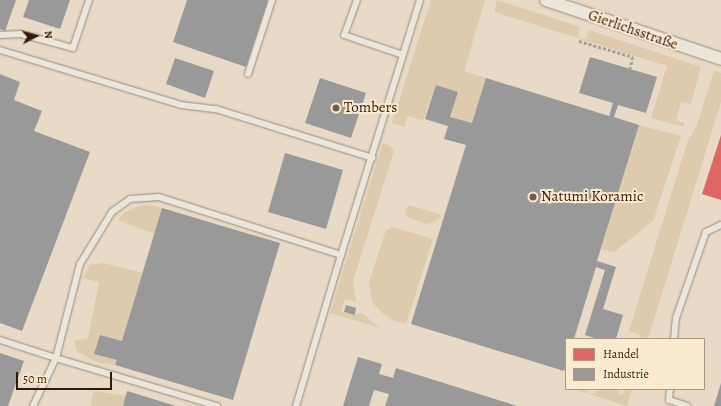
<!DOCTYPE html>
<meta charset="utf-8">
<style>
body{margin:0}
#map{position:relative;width:721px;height:406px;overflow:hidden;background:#e8dac6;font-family:Alegreya,serif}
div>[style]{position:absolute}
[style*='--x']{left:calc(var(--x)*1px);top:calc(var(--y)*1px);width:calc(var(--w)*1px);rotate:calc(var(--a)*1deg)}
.green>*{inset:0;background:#decaad}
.shops>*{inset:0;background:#e06666}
.industry>*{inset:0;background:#999}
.path>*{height:2.5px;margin-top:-1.25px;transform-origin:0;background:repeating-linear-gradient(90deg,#a9a096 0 3px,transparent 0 5px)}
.roads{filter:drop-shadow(0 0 1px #988c7e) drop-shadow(0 0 1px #988c7e)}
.service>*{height:6px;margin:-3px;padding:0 3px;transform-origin:3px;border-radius:3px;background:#ebe5da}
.minor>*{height:12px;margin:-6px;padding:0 6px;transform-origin:6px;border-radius:6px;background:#ebe5da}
.dots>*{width:11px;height:11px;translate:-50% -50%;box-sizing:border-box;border:2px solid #faead0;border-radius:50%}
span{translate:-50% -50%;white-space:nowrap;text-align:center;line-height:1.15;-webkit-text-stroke:4px #faead0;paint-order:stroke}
.street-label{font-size:15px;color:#361a08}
.poi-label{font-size:15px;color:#361a08}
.left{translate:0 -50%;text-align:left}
.legend{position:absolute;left:565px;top:338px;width:140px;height:52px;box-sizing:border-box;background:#faead0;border:1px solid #ac9780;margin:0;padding:5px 7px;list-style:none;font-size:12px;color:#361a08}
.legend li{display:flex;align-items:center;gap:8px;height:20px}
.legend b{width:20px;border:1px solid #ac9780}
.north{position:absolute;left:16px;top:16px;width:40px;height:40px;-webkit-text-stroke:3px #faead0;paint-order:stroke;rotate:84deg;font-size:11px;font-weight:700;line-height:16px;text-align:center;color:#361a08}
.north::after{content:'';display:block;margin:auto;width:14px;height:18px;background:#361a08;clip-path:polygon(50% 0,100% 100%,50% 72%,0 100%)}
.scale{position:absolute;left:16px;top:372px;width:96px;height:18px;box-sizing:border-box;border:2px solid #361a08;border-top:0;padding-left:5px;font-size:12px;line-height:14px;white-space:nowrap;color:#361a08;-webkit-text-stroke:3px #faead0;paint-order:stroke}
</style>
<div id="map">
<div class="green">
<i style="clip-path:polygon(431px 0,485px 0,464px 71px,486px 78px,472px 123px,450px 117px,458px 92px,436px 85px,423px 120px,407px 116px,404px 127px,392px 123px)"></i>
<i style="clip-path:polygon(497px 0,580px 27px,577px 36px,580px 38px,586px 39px,589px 30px,701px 67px,691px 104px,681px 102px,676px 121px,684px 123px,684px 127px,651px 118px,667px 66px,494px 12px)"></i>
<i style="clip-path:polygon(714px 71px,721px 73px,721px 102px,648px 339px,640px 339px,641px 335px,629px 331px,687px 143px,697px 125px)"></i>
<i style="clip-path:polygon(639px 125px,681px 136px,653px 221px,614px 252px,601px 249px)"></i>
<i style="clip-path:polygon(383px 142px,390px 146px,394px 151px,353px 281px,356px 302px,345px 299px,341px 312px,355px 315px,362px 313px,380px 328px,330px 313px)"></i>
<i style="clip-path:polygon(150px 205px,162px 208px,154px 234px,118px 220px,124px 213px,139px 206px)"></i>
<i style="clip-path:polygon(408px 205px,440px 214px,441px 217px,434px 222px,426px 224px,407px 217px,405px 213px)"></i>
<i style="clip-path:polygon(393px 227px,433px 239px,406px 324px,395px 321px,382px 313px,372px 302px,369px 282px,386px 230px)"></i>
<i style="clip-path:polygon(103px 263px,143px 273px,122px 341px,100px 335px,94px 354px,117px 360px,115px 365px,96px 362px,77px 351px,74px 341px,88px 338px,99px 282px,83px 278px,90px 265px)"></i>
<i style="clip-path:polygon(574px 389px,586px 389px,588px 393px,593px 394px,602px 389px,621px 389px,619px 390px,618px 393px,623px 395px,625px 389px,632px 389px,627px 406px)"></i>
<i style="clip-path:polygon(96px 391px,126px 396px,123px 406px,91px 406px,93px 393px)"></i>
</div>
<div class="shops">
<i style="clip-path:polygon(721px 135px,721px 200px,702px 194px)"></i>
</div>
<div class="industry">
<i style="clip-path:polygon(0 0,16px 0,5px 31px,0 29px)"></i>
<i style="clip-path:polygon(29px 0,70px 0,60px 29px,23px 17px)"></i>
<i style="clip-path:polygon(187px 0,268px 0,246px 67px,173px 42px)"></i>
<i style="clip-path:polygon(590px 57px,657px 77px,646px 113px,618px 105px,614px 117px,639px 125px,597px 261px,616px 267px,603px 309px,623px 315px,616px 339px,598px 339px,585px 335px,605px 270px,596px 267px,574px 339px,566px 339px,566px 365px,564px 371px,411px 324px,466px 145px,444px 139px,448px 126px,425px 119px,436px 85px,458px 92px,450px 117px,472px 123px,486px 78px,609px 116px,613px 103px,579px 93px)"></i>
<i style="clip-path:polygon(175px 58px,214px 71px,205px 98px,166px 84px)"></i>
<i style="clip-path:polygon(0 74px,20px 82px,14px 100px,42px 111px,34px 131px,90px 152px,22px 331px,0 323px)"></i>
<i style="clip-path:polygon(320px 78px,366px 93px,351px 138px,305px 123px)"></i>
<i style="clip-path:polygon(285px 153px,343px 170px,326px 229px,268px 212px)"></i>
<i style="clip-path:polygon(162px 208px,280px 243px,233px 400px,115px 365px,117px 360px,94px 354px,100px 335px,122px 341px)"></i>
<i style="clip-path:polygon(346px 305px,356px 308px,355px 315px,344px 312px)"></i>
<i style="clip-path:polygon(0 353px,24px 361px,8px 406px,0 406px)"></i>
<i style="clip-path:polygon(358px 357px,382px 364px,379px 374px,393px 378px,396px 368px,517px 406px,385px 406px,389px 394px,374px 390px,369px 406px,343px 406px)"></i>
<i style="clip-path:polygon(721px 383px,721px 406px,714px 406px)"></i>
<i style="clip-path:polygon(127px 391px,176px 406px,123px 406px)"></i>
</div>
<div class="path">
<i style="--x:579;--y:41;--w:56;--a:16.5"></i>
<i style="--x:633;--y:57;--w:12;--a:104"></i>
</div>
<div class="roads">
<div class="service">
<i style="--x:357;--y:0;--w:37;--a:110"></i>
<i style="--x:344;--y:35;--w:62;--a:18.7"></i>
<i style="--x:0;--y:35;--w:21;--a:-3"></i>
<i style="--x:21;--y:34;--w:54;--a:15.1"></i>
<i style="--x:73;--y:48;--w:51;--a:-71.6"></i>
<i style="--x:0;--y:50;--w:189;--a:16.9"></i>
<i style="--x:181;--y:105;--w:35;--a:7"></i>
<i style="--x:216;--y:109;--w:164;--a:17.4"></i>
<i style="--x:248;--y:74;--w:78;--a:-72"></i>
<i style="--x:674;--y:339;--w:21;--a:-85"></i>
<i style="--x:676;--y:318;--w:91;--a:-70.8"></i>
<i style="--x:706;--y:232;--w:17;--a:-25"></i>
<i style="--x:0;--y:340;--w:59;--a:17.8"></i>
<i style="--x:56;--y:358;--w:53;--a:115.6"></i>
<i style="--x:670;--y:389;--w:11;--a:95"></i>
<i style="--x:669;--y:400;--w:19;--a:18"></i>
<i style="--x:217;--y:406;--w:168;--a:-163.4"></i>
<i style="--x:56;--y:358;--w:97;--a:-75.7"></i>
<i style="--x:80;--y:264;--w:61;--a:-58.4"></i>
<i style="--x:112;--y:212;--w:22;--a:-36"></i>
<i style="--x:130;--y:199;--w:29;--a:-4"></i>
<i style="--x:159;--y:197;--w:191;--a:17.7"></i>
<i style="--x:296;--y:406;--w:158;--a:-73.4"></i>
<i style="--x:341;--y:255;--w:267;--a:-72.8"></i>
</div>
<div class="minor">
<i style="--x:546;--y:0;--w:185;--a:18.6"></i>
</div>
</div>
<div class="dots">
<i style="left:336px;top:108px;background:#745d4a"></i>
<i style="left:533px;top:197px;background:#745d4a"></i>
</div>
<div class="street-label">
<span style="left:633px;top:30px;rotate:19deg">Gierlichsstraße</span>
</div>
<div class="poi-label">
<span class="left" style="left:344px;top:108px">Tombers</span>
<span class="left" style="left:541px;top:197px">Natumi Koramic</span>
</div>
<ul class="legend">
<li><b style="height:11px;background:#e06666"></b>Handel</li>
<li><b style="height:11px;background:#999"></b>Industrie</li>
</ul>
<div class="north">N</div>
<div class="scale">50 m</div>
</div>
